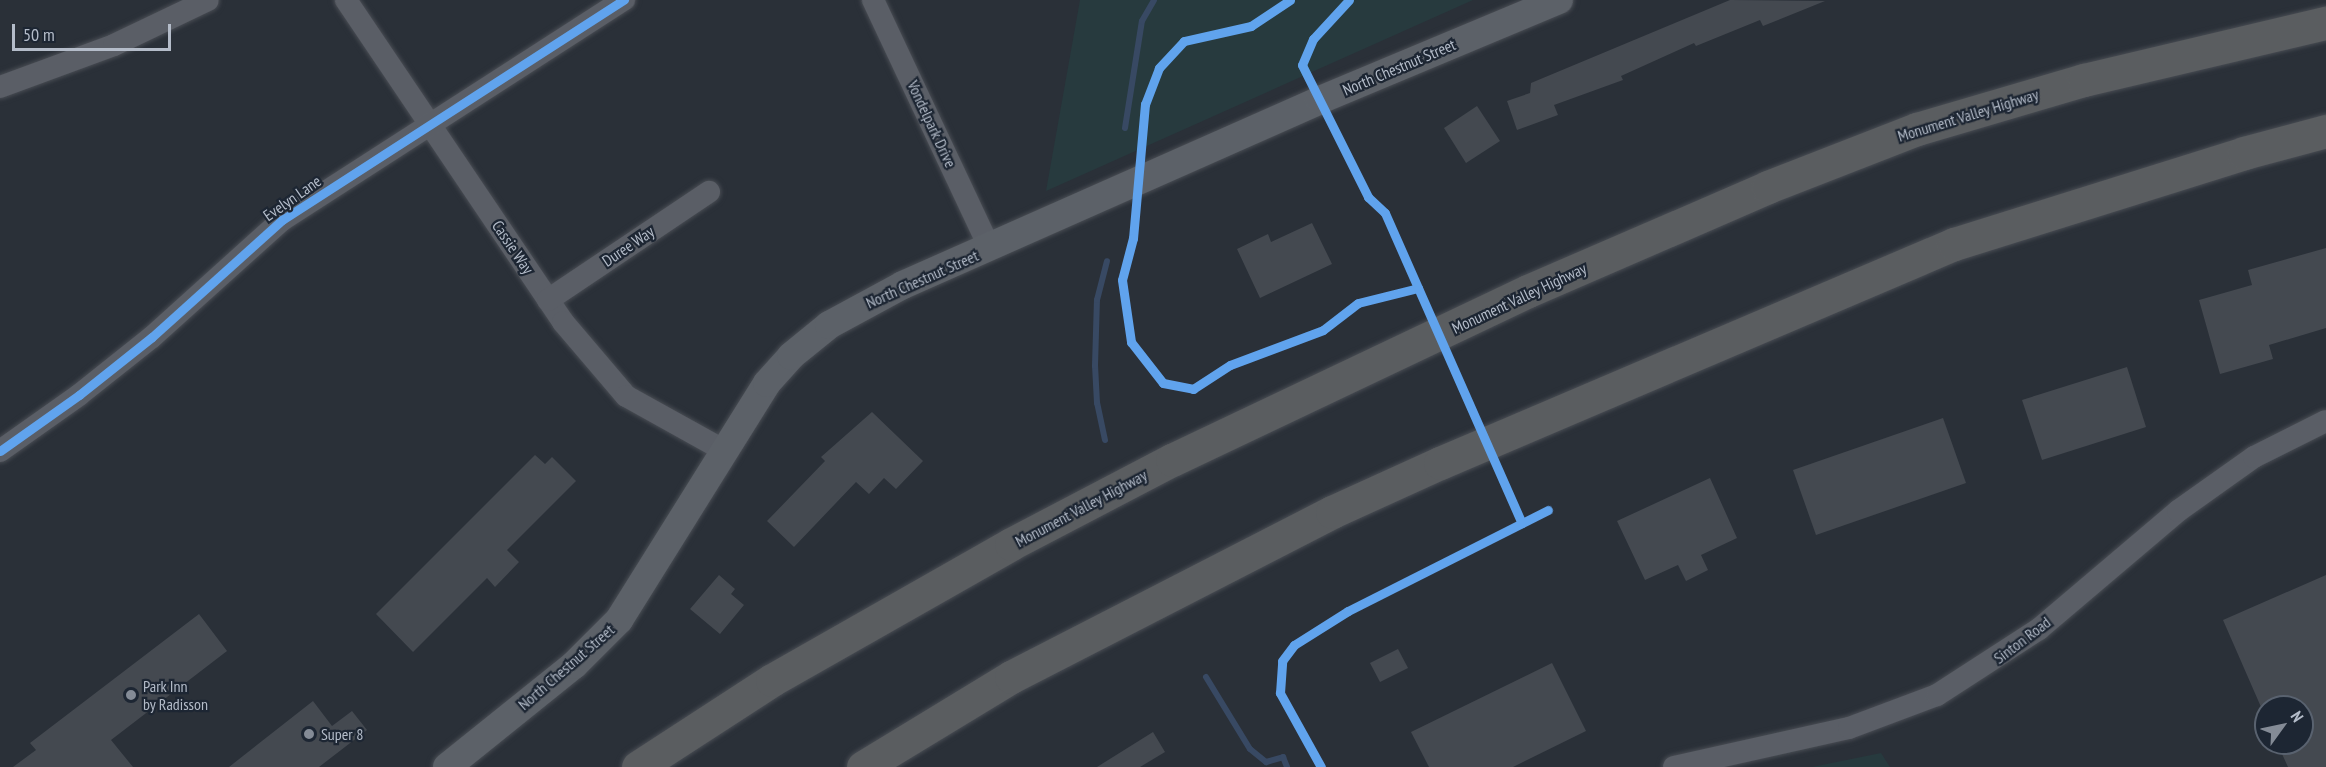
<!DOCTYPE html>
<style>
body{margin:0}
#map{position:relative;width:2326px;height:767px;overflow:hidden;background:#2a3038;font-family:"PT Sans Narrow",sans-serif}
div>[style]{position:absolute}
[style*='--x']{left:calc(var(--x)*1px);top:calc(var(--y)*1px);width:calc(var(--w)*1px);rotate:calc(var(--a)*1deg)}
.green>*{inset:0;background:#273a3e}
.stream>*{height:6px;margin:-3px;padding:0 3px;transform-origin:3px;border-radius:3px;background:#384963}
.building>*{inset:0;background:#444950}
.roads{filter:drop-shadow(0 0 2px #484c53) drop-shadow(0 0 2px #484c53)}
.minor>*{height:22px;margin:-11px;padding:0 11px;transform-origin:11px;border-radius:11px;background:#5a5e66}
.major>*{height:28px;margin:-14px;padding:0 14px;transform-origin:14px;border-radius:14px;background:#5c6168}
.highway>*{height:33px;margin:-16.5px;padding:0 16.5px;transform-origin:16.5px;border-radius:16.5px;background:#5a5d60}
.cycleway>*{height:9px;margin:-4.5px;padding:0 4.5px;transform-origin:4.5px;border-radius:4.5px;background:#60a3ed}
.dots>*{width:16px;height:16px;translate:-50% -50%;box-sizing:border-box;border:3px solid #1d2633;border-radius:50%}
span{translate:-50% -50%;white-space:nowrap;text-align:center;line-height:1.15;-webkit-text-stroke:4.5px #1d2633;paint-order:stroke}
.street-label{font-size:16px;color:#b4bcc9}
.poi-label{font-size:16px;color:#b4bcc9}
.left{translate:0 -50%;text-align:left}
.north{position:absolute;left:2254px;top:695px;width:60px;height:60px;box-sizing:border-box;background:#1d2633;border:2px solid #59626f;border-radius:50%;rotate:57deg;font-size:16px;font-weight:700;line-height:24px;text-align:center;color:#b4bcc9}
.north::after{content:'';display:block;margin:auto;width:21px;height:27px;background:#848b96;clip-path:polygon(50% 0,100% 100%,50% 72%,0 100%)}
.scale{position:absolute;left:12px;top:24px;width:159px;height:27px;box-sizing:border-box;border:3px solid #b4bcc9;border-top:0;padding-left:8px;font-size:18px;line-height:21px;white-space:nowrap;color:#b4bcc9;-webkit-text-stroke:4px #1d2633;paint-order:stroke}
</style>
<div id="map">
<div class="green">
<i style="clip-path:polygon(1080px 0,1473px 0,1046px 191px)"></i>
<i style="clip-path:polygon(1881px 753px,1890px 767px,1812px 767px)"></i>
</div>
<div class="stream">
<i style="--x:1125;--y:128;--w:108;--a:-81"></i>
<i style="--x:1142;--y:21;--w:24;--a:-60"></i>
<i style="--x:1105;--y:440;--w:38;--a:-102"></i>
<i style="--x:1097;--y:403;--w:37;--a:-93"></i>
<i style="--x:1095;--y:366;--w:66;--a:-88.3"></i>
<i style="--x:1097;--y:300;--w:40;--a:-75.6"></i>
<i style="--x:1206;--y:677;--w:84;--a:58.6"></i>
<i style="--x:1250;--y:749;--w:21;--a:39"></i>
<i style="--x:1266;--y:762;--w:18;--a:-16"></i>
<i style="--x:1283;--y:757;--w:11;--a:68"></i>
</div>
<div class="building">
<i style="clip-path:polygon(1730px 0,1825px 1px,1763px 26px,1760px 20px,1696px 46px,1694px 43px,1621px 76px,1623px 80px,1554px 105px,1558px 115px,1517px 130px,1507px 101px,1530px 93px,1531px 83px)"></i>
<i style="clip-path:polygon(1477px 106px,1500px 141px,1466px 163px,1444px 128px)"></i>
<i style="clip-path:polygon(1312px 223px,1332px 264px,1260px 298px,1237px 249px,1268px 234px,1271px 242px)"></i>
<i style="clip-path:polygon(2326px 248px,2326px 328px,2269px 345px,2273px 359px,2220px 374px,2199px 300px,2252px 285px,2248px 270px)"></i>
<i style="clip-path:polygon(2127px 367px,2146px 427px,2042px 460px,2022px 400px)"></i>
<i style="clip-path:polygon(872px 412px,923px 461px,896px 489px,884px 478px,869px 494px,856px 482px,794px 547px,767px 521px,825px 461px,821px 457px)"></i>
<i style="clip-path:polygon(1943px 418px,1966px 483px,1816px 535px,1793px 470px)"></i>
<i style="clip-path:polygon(535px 455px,545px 464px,552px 457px,576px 481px,507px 550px,519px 562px,495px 587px,487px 578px,413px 652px,376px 614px)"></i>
<i style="clip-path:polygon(1710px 478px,1737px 538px,1701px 555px,1708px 570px,1686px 581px,1678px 565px,1645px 580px,1617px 521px)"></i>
<i style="clip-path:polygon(719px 575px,735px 589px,731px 594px,744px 605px,720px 634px,690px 609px)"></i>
<i style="clip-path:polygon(2326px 575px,2326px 767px,2288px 767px,2277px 743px,2302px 743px,2302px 707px,2261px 707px,2223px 620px)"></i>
<i style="clip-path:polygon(199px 614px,227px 651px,111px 740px,133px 767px,13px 767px,36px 750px,30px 743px)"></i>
<i style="clip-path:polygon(1398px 649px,1408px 668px,1380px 682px,1370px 663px)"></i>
<i style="clip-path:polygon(1552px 663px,1586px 731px,1513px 767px,1429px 767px,1411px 732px)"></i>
<i style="clip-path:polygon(313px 701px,332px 726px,352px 711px,367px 730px,319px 767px,229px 767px)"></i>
<i style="clip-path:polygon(1153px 732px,1165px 752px,1140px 767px,1097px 767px)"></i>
</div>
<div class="roads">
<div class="minor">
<i style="--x:346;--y:0;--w:388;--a:56"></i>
<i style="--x:563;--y:322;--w:97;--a:49.6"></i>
<i style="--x:626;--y:396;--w:111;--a:29.1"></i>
<i style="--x:873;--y:0;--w:275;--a:64.8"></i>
<i style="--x:0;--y:87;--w:121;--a:-20.2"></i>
<i style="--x:114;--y:45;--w:104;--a:-25.6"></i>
<i style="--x:548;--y:300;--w:194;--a:-33.9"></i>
<i style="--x:0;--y:451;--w:97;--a:-35.3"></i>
<i style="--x:79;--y:395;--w:93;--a:-38.5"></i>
<i style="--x:152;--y:337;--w:175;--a:-42"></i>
<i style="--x:282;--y:220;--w:407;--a:-32.8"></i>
<i style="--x:1674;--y:767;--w:179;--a:-12.6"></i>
<i style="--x:1849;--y:728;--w:94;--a:-20.6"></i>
<i style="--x:1937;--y:695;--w:121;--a:-32.9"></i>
<i style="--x:2039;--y:629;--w:182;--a:-40.3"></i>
<i style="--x:2178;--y:511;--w:93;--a:-35.4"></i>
<i style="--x:2254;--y:457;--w:80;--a:-26.6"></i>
</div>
<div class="major">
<i style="--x:447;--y:767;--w:163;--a:-38.8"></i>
<i style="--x:574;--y:665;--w:64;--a:-45"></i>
<i style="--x:619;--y:620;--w:279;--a:-58"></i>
<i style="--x:767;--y:383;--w:36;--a:-48"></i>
<i style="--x:791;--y:356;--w:49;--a:-39.2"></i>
<i style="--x:829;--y:325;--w:84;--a:-28.4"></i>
<i style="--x:903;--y:285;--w:456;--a:-23.9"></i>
<i style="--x:1320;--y:100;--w:259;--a:-22.7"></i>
</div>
<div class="highway">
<i style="--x:638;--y:767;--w:160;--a:-33"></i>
<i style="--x:772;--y:680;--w:275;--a:-29.6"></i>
<i style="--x:1011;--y:544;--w:182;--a:-27.6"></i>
<i style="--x:1172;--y:460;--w:394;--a:-25.4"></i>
<i style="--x:1528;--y:291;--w:262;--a:-23.4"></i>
<i style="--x:1768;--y:187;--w:160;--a:-21.3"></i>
<i style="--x:1917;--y:129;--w:174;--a:-16.4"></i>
<i style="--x:2084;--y:80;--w:249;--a:-13.3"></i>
<i style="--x:863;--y:767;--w:173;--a:-31.3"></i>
<i style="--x:1011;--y:677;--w:361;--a:-27.2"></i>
<i style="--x:1332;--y:512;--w:119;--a:-24.4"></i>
<i style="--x:1440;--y:463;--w:559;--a:-23.08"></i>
<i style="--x:1954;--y:244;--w:304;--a:-17.4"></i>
<i style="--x:2244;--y:153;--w:85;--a:-15"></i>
</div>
</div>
<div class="cycleway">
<i style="--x:1290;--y:0;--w:47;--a:146.3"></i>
<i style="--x:1251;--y:26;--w:69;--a:167.4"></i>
<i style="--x:1184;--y:41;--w:37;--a:133"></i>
<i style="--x:1159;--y:68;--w:39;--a:111"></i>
<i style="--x:1145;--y:104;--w:135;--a:95.1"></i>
<i style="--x:1133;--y:238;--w:43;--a:104.7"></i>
<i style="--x:1122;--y:280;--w:63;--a:81.7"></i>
<i style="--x:1131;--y:342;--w:52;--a:52"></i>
<i style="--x:1163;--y:383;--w:31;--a:11"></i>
<i style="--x:1193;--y:389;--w:44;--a:-33"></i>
<i style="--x:1230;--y:365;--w:99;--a:-20.6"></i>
<i style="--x:1323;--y:330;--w:44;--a:-37.6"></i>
<i style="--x:1358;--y:303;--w:62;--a:-14"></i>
<i style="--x:1349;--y:0;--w:53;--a:132.7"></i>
<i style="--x:1313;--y:39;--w:28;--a:113"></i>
<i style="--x:1302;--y:65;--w:148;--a:63.4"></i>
<i style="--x:1368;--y:197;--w:23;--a:43"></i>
<i style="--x:1385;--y:213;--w:339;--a:66.2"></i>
<i style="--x:0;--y:451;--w:97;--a:-35.3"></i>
<i style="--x:79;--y:395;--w:93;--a:-38.5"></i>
<i style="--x:152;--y:337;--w:175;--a:-42"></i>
<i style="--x:282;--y:220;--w:407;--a:-32.8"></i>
<i style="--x:1321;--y:767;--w:85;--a:-119"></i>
<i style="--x:1280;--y:693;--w:32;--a:-86"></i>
<i style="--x:1282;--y:661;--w:20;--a:-53"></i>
<i style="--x:1294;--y:645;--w:64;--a:-32.2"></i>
<i style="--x:1348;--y:611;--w:224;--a:-26.8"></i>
</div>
<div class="dots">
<i style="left:131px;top:695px;background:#848b96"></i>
<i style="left:309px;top:734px;background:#848b96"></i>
</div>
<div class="street-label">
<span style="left:1399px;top:67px;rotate:-23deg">North Chestnut Street</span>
<span style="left:1968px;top:115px;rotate:-17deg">Monument Valley Highway</span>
<span style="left:932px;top:124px;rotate:65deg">Vondelpark Drive</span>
<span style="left:292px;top:198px;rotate:-35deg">Evelyn Lane</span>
<span style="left:628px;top:246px;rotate:-34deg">Duree Way</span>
<span style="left:513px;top:247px;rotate:56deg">Cassie Way</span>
<span style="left:922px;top:279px;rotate:-24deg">North Chestnut Street</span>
<span style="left:1519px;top:298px;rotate:-25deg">Monument Valley Highway</span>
<span style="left:1081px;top:508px;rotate:-28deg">Monument Valley Highway</span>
<span style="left:2022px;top:640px;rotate:-37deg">Sinton Road</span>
<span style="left:566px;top:667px;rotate:-41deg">North Chestnut Street</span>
</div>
<div class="poi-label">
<span class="left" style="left:143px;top:695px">Park Inn<br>by Radisson</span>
<span class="left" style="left:321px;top:734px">Super 8</span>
</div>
<div class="north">N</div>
<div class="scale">50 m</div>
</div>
